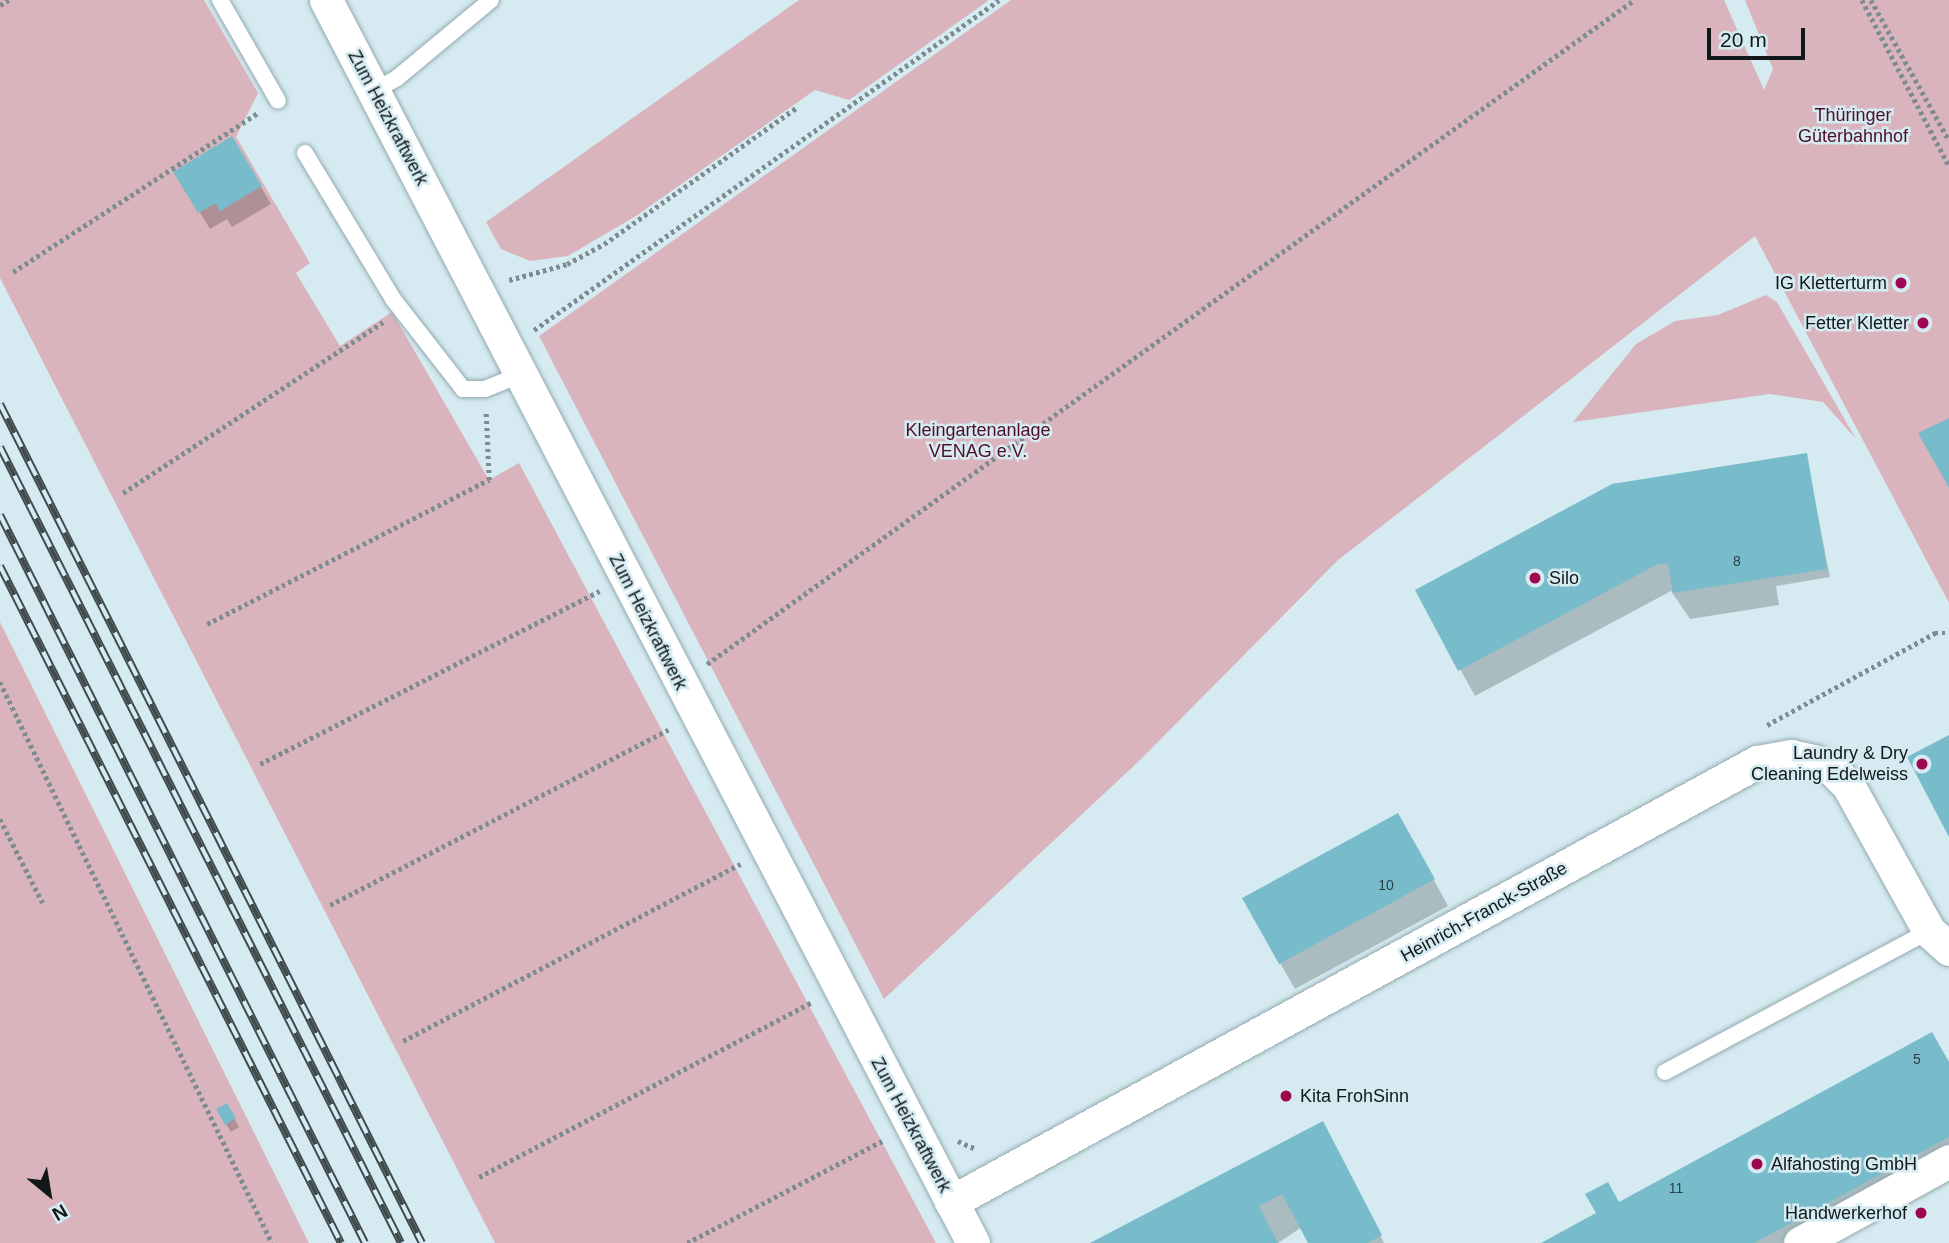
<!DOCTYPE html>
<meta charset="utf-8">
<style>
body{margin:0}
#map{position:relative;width:1949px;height:1243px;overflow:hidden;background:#d5ebf1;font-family:Arial,sans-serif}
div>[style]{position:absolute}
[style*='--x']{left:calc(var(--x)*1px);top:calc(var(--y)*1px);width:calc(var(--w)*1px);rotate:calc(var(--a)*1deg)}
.green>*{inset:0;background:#dab4bd}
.shadow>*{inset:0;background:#0003}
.building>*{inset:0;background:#78bbca}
.path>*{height:4.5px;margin-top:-2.25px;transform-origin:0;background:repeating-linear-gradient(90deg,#7c8c90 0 3.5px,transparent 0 7px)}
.roads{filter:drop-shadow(0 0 2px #94aaaf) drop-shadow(0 0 2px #94aaaf)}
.service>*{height:16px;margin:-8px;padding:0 8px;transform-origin:8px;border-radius:8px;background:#fff}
.minor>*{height:33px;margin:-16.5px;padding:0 16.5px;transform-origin:16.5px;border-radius:16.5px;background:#fff}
.rail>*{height:8px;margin-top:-4px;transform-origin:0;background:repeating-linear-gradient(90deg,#d5ebf1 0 16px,#404b4e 0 32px);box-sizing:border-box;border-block:2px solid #404b4e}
.dots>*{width:19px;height:19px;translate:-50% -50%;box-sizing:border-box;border:4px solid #d5ebf1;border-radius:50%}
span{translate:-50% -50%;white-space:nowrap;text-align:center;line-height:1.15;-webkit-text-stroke:5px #d5ebf1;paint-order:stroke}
.number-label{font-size:14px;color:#2a4146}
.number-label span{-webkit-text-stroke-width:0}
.park-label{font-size:18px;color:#510d28}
.street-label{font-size:18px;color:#10181a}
.poi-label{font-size:18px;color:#10181a}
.right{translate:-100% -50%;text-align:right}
.left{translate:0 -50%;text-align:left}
.north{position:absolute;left:14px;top:1159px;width:70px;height:70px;-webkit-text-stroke:5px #d5ebf1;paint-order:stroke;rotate:150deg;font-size:19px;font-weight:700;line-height:28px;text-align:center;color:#10181a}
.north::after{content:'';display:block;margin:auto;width:24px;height:32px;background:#10181a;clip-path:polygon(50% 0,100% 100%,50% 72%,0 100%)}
.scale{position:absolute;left:1707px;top:28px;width:98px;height:32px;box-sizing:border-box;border:4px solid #10181a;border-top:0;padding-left:9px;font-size:21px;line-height:24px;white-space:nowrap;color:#10181a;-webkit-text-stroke:5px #d5ebf1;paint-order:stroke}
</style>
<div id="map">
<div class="green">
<i style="clip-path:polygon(0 0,204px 0,258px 93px,236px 137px,310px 263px,296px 273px,340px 346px,392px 312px,489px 480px,519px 463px,936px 1243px,495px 1243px,0 278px)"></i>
<i style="clip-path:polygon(799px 0,989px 0,849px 100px,815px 90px,636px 216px,568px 256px,530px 261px,501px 249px,486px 222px)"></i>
<i style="clip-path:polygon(1011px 0,1724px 0,1764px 90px,1773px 69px,1745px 0,1949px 0,1949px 603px,1755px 236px,1338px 560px,1138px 762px,884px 999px,539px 336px)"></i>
<i style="clip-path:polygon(1766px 295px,1777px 302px,1856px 439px,1823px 402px,1770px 394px,1573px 422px,1636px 344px,1675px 321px,1718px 315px)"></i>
<i style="clip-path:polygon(0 622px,309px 1243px,0 1243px)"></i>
</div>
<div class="shadow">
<i style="clip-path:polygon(232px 138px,271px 204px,232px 227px,227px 219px,210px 229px,175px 172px)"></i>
<i style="clip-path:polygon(1806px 455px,1830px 577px,1776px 586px,1779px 605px,1690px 619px,1671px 591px,1475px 696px,1417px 591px)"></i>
<i style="clip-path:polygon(1413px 841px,1448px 906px,1295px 989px,1280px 963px)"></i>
<i style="clip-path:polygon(1949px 1064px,1949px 1181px,1835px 1243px,1545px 1243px,1619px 1204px)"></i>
<i style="clip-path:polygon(227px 1105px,239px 1127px,231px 1132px,218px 1110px)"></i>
<i style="clip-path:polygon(1339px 1155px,1384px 1243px,1310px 1243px,1302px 1227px,1278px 1243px,1094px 1243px)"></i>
</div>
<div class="building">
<i style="clip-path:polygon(232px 136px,262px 186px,220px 211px,216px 203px,198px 213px,173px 172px)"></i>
<i style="clip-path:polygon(1949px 418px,1949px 488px,1918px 433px)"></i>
<i style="clip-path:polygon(1807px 453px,1827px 569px,1673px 593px,1668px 563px,1656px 565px,1458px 671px,1415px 590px,1612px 484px)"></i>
<i style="clip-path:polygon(1949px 735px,1949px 837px,1907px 757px)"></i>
<i style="clip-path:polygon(1398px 813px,1435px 879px,1279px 964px,1242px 898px)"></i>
<i style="clip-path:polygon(1932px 1032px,1949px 1062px,1949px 1137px,1754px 1243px,1541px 1243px,1596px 1213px,1585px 1194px,1608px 1182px,1619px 1202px)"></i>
<i style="clip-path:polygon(227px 1103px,236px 1118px,225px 1125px,216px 1109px)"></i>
<i style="clip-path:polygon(1323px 1121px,1382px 1235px,1367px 1243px,1308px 1243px,1282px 1194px,1259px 1206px,1278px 1243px,1090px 1243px)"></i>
</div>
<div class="path">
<i style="--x:1862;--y:0;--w:187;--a:62.3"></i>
<i style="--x:1871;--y:0;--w:160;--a:60.9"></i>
<i style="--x:0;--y:5;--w:10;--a:-29"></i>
<i style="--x:13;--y:272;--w:293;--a:-33"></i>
<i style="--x:509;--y:280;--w:60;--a:-15.4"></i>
<i style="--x:567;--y:264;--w:42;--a:-28.4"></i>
<i style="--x:604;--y:244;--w:235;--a:-35.3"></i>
<i style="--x:534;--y:330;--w:570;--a:-35.36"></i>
<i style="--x:123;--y:493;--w:311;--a:-33.3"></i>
<i style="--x:207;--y:624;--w:317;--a:-27.1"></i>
<i style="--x:489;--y:480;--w:67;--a:-92.6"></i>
<i style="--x:707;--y:664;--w:1140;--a:-35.61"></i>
<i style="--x:0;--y:682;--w:623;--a:64.13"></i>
<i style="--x:1767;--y:725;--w:192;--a:-28.7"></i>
<i style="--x:1935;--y:633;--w:14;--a:0"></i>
<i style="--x:260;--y:764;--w:381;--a:-27"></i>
<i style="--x:0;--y:819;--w:94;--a:62.9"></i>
<i style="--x:330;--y:905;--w:381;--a:-27.4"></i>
<i style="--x:403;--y:1041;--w:381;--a:-27.7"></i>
<i style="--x:958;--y:1141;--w:20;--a:24"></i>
<i style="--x:479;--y:1177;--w:377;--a:-27.7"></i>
<i style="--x:687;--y:1243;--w:220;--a:-27.6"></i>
</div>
<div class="roads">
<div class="service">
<i style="--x:220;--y:0;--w:116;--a:60.1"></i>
<i style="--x:373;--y:91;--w:27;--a:-28"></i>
<i style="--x:397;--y:78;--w:122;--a:-39.7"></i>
<i style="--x:305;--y:153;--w:170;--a:58.9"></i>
<i style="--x:393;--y:299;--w:114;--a:52.1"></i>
<i style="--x:463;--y:389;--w:22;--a:0"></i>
<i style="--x:485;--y:389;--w:40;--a:-22"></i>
<i style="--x:1665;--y:1072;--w:299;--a:-28.1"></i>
</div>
<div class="minor">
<i style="--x:326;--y:0;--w:1401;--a:62.5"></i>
<i style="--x:951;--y:1202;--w:918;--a:-28.63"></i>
<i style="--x:1757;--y:762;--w:35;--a:-10"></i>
<i style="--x:1791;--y:756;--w:23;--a:13"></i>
<i style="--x:1813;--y:761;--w:19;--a:21"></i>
<i style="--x:1831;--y:768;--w:24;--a:45"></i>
<i style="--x:1848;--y:785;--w:167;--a:61"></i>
<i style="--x:1929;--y:931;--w:27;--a:42"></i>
<i style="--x:1800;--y:1243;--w:170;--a:-28.8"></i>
</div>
</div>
<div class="rail">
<i style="--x:0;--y:404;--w:939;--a:63.3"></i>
<i style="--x:0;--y:447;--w:891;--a:63.26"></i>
<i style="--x:0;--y:515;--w:814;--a:63.37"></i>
<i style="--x:0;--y:566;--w:758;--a:63.27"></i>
</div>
<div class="dots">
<i style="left:1901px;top:283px;background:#9e0750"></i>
<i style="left:1923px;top:323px;background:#9e0750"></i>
<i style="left:1535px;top:578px;background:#9e0750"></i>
<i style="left:1922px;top:764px;background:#9e0750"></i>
<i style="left:1286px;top:1096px;background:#9e0750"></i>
<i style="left:1757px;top:1164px;background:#9e0750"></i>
<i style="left:1921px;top:1213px;background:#9e0750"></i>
</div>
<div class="number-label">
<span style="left:1737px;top:561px">8</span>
<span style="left:1386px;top:885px">10</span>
<span style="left:1917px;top:1059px">5</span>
<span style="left:1676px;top:1188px">11</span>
</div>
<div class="park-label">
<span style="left:1853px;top:126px">Thüringer<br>Güterbahnhof</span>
<span style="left:978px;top:441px">Kleingartenanlage<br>VENAG e.V.</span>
</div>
<div class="street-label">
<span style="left:388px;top:118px;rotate:62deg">Zum Heizkraftwerk</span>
<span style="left:648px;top:622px;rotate:63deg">Zum Heizkraftwerk</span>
<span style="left:1484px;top:912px;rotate:-29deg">Heinrich-Franck-Straße</span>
<span style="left:911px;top:1125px;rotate:62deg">Zum Heizkraftwerk</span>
</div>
<div class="poi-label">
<span class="right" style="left:1887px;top:283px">IG Kletterturm</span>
<span class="right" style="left:1909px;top:323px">Fetter Kletter</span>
<span class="left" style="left:1549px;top:578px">Silo</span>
<span class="right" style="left:1908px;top:764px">Laundry &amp; Dry<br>Cleaning Edelweiss</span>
<span class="left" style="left:1300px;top:1096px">Kita FrohSinn</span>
<span class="left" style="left:1771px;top:1164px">Alfahosting GmbH</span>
<span class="right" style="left:1907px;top:1213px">Handwerkerhof</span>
</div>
<div class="north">N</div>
<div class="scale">20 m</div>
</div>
